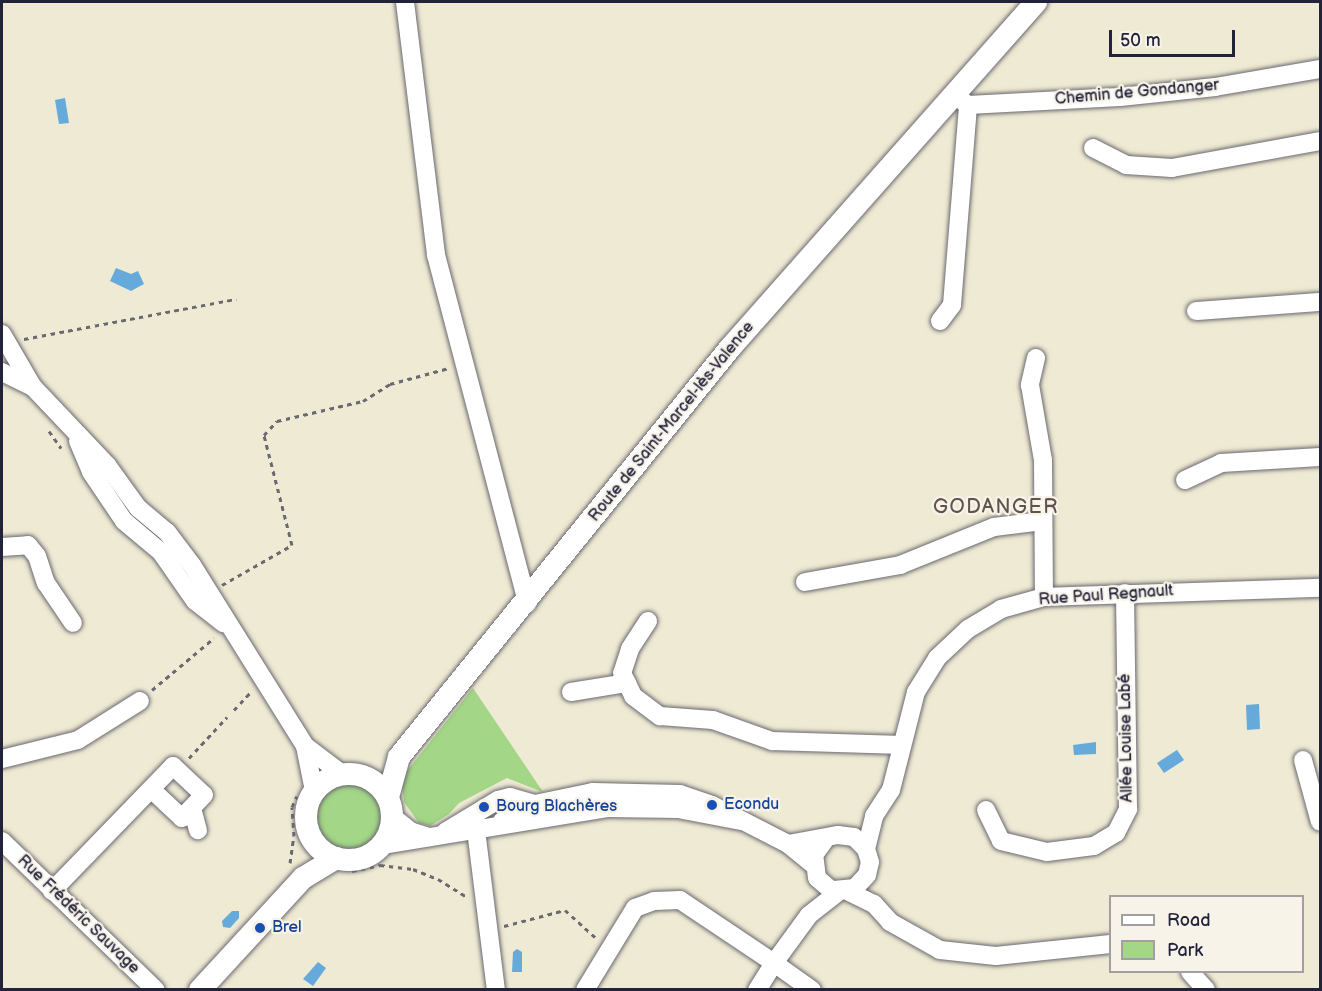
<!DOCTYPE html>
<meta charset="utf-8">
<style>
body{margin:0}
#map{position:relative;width:1322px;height:991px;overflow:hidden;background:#efead3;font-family:"Balsamiq Sans",sans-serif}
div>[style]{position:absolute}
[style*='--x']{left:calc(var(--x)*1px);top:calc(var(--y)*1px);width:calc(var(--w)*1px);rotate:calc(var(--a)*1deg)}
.green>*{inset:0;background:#a3d686}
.round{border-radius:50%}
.water>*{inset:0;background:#65aada}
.path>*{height:3px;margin-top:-1.5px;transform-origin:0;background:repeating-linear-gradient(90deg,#6a6870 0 4.5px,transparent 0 9px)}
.roads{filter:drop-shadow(0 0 2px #6a6870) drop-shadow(0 0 2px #6a6870)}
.minor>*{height:18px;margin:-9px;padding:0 9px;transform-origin:9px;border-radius:9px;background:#fff}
.major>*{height:22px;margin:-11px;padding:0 11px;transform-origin:11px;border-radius:11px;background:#fff}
.major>.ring{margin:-11px;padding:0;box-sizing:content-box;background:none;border:22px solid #fff;border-radius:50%}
.dots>*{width:16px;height:16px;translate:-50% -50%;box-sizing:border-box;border:3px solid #f7f3e8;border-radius:50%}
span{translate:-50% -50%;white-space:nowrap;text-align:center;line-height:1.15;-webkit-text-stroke:4.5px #f7f3e8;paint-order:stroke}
.street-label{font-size:16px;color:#22223b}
.transit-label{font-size:16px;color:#164399}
.left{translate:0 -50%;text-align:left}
.quarter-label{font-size:20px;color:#62524c;letter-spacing:1.5px}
.frame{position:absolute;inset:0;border:3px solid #22223b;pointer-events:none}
.legend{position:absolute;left:1109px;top:895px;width:195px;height:78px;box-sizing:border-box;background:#f7f3e8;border:2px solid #a29fa3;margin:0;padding:8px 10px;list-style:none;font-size:18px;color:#22223b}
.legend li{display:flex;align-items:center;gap:12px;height:30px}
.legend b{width:30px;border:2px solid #a29fa3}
.scale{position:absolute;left:1109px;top:30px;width:126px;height:27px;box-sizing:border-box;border:3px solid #22223b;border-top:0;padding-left:8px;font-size:18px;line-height:21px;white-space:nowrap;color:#22223b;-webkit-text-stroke:4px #f7f3e8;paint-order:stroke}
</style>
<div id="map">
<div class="green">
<i style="clip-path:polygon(473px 688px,543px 792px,507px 778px,459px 803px,449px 814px,430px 826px,419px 823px,404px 802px,402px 784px,407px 771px)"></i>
<i class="round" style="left:315px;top:783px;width:68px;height:68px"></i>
</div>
<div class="water">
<i style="clip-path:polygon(65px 98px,69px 123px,59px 124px,55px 100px)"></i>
<i style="clip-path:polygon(116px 268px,131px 274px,138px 271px,144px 284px,131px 291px,110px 281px)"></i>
<i style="clip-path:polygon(1259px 704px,1260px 729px,1247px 730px,1246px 705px)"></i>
<i style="clip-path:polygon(1096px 742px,1096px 754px,1074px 755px,1073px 745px)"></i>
<i style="clip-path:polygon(1177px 750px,1184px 760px,1164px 773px,1157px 763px)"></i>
<i style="clip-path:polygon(232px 911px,239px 911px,239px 918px,230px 928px,223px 927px,222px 921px)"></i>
<i style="clip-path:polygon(517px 949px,522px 952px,522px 972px,512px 972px,513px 952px)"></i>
<i style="clip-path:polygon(318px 962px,326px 968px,313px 986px,303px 979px)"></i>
</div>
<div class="path">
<i style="--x:24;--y:339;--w:216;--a:-10.7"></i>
<i style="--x:49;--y:431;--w:21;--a:55"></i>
<i style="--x:222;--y:585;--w:81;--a:-29.7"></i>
<i style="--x:292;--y:545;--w:114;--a:-104.3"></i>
<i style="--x:264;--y:435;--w:19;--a:-47"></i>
<i style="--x:277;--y:421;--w:88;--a:-13.1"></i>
<i style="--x:363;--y:401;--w:32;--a:-32"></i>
<i style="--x:390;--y:384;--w:61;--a:-15.2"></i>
<i style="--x:152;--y:690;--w:81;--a:-40"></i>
<i style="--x:234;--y:710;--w:25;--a:-47"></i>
<i style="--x:189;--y:758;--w:56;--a:-47.2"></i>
<i style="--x:290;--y:863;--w:27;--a:-82"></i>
<i style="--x:294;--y:836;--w:29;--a:-94"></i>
<i style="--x:292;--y:807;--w:12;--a:-66"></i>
<i style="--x:352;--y:871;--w:29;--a:-12"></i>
<i style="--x:380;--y:865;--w:33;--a:7"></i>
<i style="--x:413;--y:869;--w:27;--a:22"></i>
<i style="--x:438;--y:879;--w:36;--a:32"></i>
<i style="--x:504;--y:926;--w:63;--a:-14.7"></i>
<i style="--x:565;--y:910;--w:42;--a:42.1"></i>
</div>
<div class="roads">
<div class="minor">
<i style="--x:405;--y:2;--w:255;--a:83"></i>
<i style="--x:436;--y:255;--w:360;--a:75.3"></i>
<i style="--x:955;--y:95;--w:16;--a:38"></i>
<i style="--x:968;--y:105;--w:152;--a:-3"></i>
<i style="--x:1120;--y:97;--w:96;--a:-6"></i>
<i style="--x:1215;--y:87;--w:107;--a:-9.7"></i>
<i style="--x:1093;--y:148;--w:37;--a:27"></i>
<i style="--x:1126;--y:165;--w:46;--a:3.7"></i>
<i style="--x:1172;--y:168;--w:150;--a:-10.3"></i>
<i style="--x:1196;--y:311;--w:124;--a:-4.2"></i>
<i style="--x:940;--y:321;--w:20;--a:-53"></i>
<i style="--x:952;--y:305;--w:201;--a:-85.4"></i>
<i style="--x:2;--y:334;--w:61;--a:59.7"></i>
<i style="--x:33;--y:387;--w:108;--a:46.5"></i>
<i style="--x:107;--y:465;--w:53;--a:54.2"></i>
<i style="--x:138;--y:508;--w:38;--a:40"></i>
<i style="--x:167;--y:532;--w:41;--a:52.9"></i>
<i style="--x:192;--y:565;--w:213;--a:58"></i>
<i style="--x:305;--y:746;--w:46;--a:78.7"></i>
<i style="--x:1036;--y:358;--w:28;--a:103"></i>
<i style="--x:1030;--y:385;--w:76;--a:80.2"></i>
<i style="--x:1043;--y:460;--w:137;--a:89.6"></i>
<i style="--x:2;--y:372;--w:34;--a:26"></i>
<i style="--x:78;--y:441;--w:34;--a:67"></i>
<i style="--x:91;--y:472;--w:59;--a:56"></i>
<i style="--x:124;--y:521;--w:48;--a:40"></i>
<i style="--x:161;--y:552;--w:60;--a:55.2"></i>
<i style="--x:195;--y:601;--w:36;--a:38"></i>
<i style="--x:1185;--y:480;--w:40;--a:-25"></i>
<i style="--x:1221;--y:463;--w:99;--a:-3.5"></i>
<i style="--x:2;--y:547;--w:26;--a:-4"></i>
<i style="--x:28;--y:545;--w:14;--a:51"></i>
<i style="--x:37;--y:556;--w:28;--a:72"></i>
<i style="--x:46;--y:583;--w:48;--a:56"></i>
<i style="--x:805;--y:582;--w:97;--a:-10.1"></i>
<i style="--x:900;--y:565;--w:101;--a:-22"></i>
<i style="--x:994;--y:527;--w:49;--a:-7"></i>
<i style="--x:648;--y:621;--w:33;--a:123"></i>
<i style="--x:630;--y:649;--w:25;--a:108"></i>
<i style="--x:622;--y:673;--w:25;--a:64"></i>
<i style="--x:633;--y:696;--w:34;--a:37"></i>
<i style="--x:660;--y:716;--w:53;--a:4.3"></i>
<i style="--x:713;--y:720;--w:63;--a:19.6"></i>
<i style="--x:772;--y:741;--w:130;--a:1.8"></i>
<i style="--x:571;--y:692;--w:57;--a:-9.1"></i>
<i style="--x:305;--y:746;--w:46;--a:37.1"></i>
<i style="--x:2;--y:759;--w:78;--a:-14"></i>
<i style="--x:78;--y:740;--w:73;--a:-32.2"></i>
<i style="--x:1303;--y:760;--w:64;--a:74.7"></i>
<i style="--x:192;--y:808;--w:23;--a:75"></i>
<i style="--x:986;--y:810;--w:34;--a:64"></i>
<i style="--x:1001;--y:841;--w:47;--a:13.4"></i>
<i style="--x:1047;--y:852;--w:47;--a:-7.3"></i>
<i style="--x:1094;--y:846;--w:26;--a:-31"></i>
<i style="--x:1116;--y:833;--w:27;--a:-63"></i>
<i style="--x:1128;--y:809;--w:216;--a:-90.8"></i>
<i style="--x:393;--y:817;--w:22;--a:39"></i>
<i style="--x:410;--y:831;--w:20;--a:18"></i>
<i style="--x:502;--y:821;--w:37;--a:-27"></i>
<i style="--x:535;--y:804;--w:59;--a:-11.7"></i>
<i style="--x:593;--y:792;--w:87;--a:1.3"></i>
<i style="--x:680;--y:794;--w:34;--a:19"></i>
<i style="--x:712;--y:805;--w:85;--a:27.2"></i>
<i style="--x:788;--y:844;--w:32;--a:39"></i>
<i style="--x:476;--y:830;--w:161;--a:82.9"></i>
<i style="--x:445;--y:832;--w:62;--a:-31.1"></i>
<i style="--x:498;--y:800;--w:12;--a:-14"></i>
<i style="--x:510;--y:797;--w:26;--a:16"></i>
<i style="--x:2;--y:841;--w:214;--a:44.1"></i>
<i style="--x:788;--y:844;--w:51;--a:-10.2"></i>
<i style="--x:838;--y:835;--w:16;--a:7"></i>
<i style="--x:854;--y:837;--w:17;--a:45"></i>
<i style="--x:866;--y:849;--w:14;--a:73"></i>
<i style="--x:870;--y:862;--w:13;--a:103"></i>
<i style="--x:867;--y:875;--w:18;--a:133"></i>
<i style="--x:855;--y:888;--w:24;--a:175"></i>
<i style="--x:831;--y:890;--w:18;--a:-139"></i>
<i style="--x:817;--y:878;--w:23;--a:-97"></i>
<i style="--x:814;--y:855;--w:19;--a:-54"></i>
<i style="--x:382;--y:845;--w:228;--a:-9.3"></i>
<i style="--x:607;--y:808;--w:71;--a:0.8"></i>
<i style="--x:678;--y:809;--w:64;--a:10.8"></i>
<i style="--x:866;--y:849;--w:34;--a:-76"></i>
<i style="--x:874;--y:816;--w:31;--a:-57"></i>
<i style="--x:891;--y:790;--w:101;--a:-75.7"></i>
<i style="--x:916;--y:692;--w:40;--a:-58"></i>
<i style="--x:937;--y:658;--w:42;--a:-43.1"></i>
<i style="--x:968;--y:629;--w:39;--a:-31"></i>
<i style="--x:1001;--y:609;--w:45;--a:-15.6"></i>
<i style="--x:1044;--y:597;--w:276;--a:-1.9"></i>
<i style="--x:52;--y:891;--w:174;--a:-45.9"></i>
<i style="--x:173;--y:766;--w:42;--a:43.1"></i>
<i style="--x:204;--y:795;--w:32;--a:134"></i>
<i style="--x:182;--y:818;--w:41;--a:-137"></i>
<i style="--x:847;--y:891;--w:30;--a:26"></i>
<i style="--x:874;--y:904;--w:24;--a:48"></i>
<i style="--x:890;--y:922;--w:57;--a:29.2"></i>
<i style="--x:940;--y:950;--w:56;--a:6.1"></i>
<i style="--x:996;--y:956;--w:115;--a:-6"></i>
<i style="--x:1190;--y:972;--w:24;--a:48"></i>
<i style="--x:585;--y:990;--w:96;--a:-58.6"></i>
<i style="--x:635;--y:908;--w:20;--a:-20"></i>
<i style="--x:654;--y:901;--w:26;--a:-2"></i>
<i style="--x:680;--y:900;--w:113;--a:33.8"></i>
<i style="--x:774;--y:963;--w:32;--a:122"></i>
<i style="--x:812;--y:990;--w:47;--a:-144.6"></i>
<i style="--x:774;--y:963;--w:59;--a:-53.9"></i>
<i style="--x:809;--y:915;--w:39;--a:-38"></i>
</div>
<div class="major">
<i class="ring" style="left:306px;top:774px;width:64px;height:64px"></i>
<i style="--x:388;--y:797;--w:41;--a:-74.6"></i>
<i style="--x:399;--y:757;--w:526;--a:-51.02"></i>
<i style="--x:730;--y:348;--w:462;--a:-48.5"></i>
<i style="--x:200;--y:990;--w:152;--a:-47.4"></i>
<i style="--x:303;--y:878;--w:39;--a:-31"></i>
</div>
</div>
<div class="dots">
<i style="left:712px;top:805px;background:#1a4fb4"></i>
<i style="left:484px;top:807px;background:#1a4fb4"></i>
<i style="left:260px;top:928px;background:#1a4fb4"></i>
</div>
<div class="street-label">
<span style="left:1137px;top:93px;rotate:-5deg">Chemin de Gondanger</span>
<span style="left:672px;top:422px;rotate:-51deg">Route de Saint-Marcel-lès-Valence</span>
<span style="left:1106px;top:596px;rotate:-4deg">Rue Paul Regnault</span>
<span style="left:1127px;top:738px;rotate:-91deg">Allée Louise Labé</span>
<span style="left:78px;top:915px;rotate:44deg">Rue Frédéric Sauvage</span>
</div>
<div class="transit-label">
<span class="left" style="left:724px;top:805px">Econdu</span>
<span class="left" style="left:496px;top:807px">Bourg Blachères</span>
<span class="left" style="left:272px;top:928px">Brel</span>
</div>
<div class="quarter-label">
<span style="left:996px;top:507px">GODANGER</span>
</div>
<div class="frame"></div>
<ul class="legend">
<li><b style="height:8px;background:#fff"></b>Road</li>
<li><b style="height:16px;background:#a3d686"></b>Park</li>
</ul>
<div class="scale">50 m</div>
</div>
